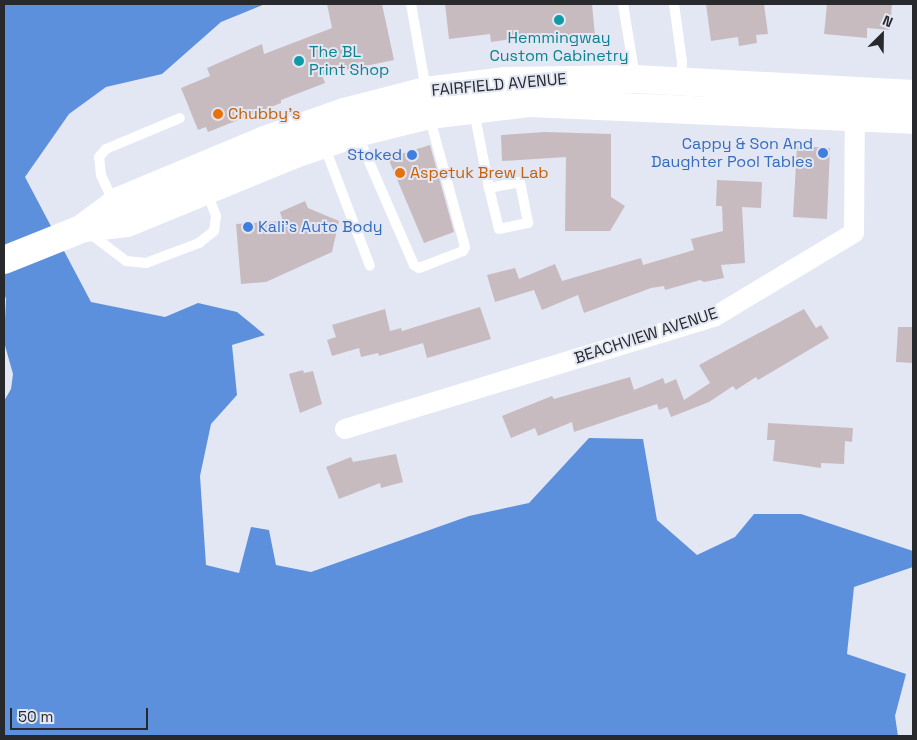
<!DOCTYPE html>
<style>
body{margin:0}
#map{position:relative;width:917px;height:740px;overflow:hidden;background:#e3e7f3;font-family:"Space Grotesk",sans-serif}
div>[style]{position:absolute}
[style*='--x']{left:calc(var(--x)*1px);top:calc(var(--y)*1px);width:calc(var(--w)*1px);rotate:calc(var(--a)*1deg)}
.water>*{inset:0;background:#5d90dc}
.building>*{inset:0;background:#c8bbbf}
.lane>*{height:10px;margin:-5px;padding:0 5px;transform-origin:5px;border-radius:5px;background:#fff}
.street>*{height:20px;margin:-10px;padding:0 10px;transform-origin:10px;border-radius:10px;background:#fff}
.secondary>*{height:28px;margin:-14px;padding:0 14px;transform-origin:14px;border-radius:14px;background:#fff}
.dots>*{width:14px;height:14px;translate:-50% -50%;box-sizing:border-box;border:2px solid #e3e7f3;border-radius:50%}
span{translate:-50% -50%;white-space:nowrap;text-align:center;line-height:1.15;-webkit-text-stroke:4px #e3e7f3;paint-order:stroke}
.culture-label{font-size:16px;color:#0d838f}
.left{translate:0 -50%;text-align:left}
.street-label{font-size:16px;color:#27292d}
.food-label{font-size:16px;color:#c56008}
.shop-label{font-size:16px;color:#366cbe}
.right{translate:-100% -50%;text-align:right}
.frame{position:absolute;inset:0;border:5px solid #27292d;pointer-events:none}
.north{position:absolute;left:857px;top:10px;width:50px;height:50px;-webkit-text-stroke:4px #e3e7f3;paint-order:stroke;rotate:23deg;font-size:14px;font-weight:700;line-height:20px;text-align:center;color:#27292d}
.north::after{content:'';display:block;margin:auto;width:18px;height:22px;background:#27292d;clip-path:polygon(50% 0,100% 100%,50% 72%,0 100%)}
.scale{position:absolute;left:10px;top:708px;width:138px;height:22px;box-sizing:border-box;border:2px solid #27292d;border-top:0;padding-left:6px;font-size:15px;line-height:18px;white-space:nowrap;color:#27292d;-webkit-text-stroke:4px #e3e7f3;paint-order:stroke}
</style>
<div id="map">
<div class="water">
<i style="clip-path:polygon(4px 4px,265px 4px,221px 22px,162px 74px,106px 87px,69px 114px,25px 177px,91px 302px,165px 317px,198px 303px,237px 312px,265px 335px,232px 345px,237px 395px,211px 424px,200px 476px,206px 565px,239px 573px,251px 527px,269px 530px,276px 565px,311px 572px,469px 516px,529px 503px,589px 438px,643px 439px,657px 520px,697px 555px,735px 537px,754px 514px,801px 514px,913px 551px,913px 567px,854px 587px,847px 654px,906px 674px,895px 716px,898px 736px,4px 736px,4px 401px,11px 389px,13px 374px,4px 342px,6px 299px,4px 293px)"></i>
</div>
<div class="building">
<i style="clip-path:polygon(327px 4px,382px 4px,394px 60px,322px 75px,325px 83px,281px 100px,281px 103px,208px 132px,206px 127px,198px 130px,181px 88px,210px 76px,207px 68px,262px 44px,264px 54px,332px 28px)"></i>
<i style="clip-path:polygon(445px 4px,592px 4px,595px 36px,528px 44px,527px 37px,491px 42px,490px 34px,449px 39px)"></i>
<i style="clip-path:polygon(706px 4px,764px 4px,768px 34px,756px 35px,757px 43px,739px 46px,738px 37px,711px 41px)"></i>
<i style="clip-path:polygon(827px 4px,892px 4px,890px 30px,867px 28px,867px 38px,824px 34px)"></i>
<i style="clip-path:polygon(545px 132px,611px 134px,611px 197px,625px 206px,610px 231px,565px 231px,566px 157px,502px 161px,501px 135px)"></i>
<i style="clip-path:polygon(430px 145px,454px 232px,424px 243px,388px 158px)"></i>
<i style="clip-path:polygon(797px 146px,830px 148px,827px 219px,793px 217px)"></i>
<i style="clip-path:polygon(717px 180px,762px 182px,761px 208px,742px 207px,745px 263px,721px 265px,724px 278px,704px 282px,700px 280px,665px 290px,664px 286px,651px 288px,584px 313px,578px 295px,542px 310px,534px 290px,495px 302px,487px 275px,515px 268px,519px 279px,555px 264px,562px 281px,641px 258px,643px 265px,694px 250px,691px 239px,723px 231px,722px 206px,716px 206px)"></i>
<i style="clip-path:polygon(305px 201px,308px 208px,339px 221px,332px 252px,266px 282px,241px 284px,236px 224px,283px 221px,280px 212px)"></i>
<i style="clip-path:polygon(480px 307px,491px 339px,434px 356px,427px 358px,423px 343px,379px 356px,378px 353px,361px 357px,359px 348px,332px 356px,327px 340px,336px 337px,332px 325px,385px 309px,390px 331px,401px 328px,402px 331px)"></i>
<i style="clip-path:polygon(804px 309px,816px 328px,821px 325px,829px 338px,758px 380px,756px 377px,736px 390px,733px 386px,709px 402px,671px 417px,667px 407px,659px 410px,657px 404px,574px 432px,572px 422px,538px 436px,535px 428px,511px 438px,502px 416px,552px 396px,554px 399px,630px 377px,634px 390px,663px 378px,665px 384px,676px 379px,684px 400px,710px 383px,699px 365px)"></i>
<i style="clip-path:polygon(898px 327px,913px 327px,912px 363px,896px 362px)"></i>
<i style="clip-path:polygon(303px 370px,304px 373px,313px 371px,322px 404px,300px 413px,289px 374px)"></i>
<i style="clip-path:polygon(768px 423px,853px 428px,852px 442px,845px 441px,844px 464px,821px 463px,821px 468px,773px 461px,775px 440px,767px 440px)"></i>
<i style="clip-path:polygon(396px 454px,403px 482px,381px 488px,380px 483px,339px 499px,326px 467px,351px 457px,353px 462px)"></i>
</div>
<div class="lane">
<i style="--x:411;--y:4;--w:87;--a:80.1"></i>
<i style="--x:623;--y:4;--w:74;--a:80.7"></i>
<i style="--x:674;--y:4;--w:59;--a:82.1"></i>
<i style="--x:682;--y:62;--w:19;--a:93"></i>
<i style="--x:474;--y:111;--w:78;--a:79"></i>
<i style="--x:489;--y:188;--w:42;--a:76.3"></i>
<i style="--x:499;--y:229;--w:30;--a:-12"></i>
<i style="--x:528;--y:223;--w:42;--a:-101"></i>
<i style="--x:520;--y:182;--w:32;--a:169"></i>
<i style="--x:357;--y:134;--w:143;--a:66.5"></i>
<i style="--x:414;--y:265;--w:6;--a:31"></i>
<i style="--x:419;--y:268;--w:47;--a:-21.1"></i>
<i style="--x:463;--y:251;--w:4;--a:-63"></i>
<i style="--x:465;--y:247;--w:137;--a:-105.3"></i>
<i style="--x:324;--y:145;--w:129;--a:69.2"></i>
<i style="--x:114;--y:203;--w:31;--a:-115"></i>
<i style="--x:101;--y:175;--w:18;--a:-96"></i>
<i style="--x:99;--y:157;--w:11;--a:-49"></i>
<i style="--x:106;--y:149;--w:80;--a:-22.7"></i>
<i style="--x:88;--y:232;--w:48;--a:37.3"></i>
<i style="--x:126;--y:261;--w:20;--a:6"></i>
<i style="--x:146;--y:263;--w:57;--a:-20.7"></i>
<i style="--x:199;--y:243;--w:19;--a:-39"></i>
<i style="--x:214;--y:231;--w:15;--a:-82"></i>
<i style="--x:216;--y:216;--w:28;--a:-111"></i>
</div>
<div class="street">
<i style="--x:345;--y:429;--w:386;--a:-16.9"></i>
<i style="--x:714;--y:317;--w:163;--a:-31"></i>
<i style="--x:854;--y:233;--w:130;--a:-89.6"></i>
</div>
<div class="secondary">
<i style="--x:84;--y:227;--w:44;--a:-36.6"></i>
<i style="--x:119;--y:201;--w:158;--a:-22.7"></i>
<i style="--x:265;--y:140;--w:84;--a:-19.5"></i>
<i style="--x:344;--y:112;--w:85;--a:-14.4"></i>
<i style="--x:426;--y:91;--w:80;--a:-7.2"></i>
<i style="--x:505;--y:81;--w:130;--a:-0.9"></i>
<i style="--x:635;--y:79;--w:278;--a:3.1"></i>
<i style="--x:4;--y:260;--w:86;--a:-21.8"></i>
<i style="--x:84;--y:228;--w:43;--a:-6.6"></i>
<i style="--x:127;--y:223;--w:182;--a:-22.3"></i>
<i style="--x:295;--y:154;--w:65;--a:-18.7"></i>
<i style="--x:357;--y:133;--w:74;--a:-14"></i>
<i style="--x:429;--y:115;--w:102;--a:-6.8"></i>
<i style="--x:530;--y:103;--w:383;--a:2.5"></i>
</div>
<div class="dots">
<i style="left:559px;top:20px;background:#0f9aa8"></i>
<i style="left:299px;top:61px;background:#0f9aa8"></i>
<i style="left:218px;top:114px;background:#e8710a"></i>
<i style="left:823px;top:153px;background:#3f7fe0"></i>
<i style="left:412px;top:155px;background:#3f7fe0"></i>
<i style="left:400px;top:173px;background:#e8710a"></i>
<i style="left:248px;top:227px;background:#3f7fe0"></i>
</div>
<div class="culture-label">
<span style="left:559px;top:47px">Hemmingway<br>Custom Cabinetry</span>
<span class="left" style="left:309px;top:61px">The BL<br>Print Shop</span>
</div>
<div class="street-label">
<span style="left:499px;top:85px;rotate:-5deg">FAIRFIELD AVENUE</span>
<span style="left:646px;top:336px;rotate:-18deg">BEACHVIEW AVENUE</span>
</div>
<div class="food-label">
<span class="left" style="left:228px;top:114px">Chubby's</span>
<span class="left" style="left:410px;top:173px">Aspetuk Brew Lab</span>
</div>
<div class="shop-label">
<span class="right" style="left:813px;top:153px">Cappy &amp; Son And<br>Daughter Pool Tables</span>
<span class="right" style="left:402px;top:155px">Stoked</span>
<span class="left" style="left:258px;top:227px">Kali's Auto Body</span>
</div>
<div class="frame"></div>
<div class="north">N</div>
<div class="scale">50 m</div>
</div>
